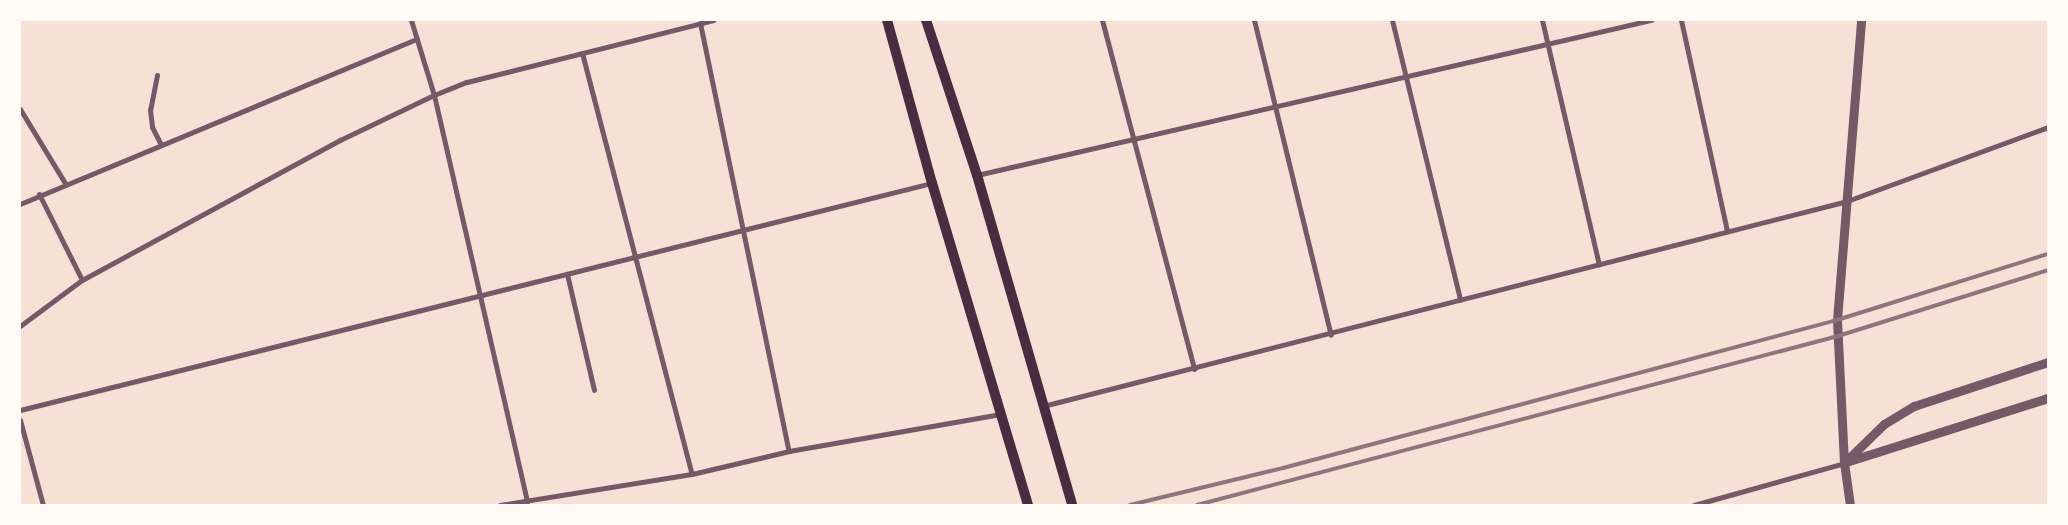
<!DOCTYPE html>
<style>
body{margin:0}
#map{position:relative;width:2068px;height:525px;overflow:hidden;background:#f7e1d7;font-family:Overpass,sans-serif}
div>[style]{position:absolute}
[style*='--x']{left:calc(var(--x)*1px);top:calc(var(--y)*1px);width:calc(var(--w)*1px);rotate:calc(var(--a)*1deg)}
.minor>*{height:5px;margin:-2.5px;padding:0 2.5px;transform-origin:2.5px;border-radius:2.5px;background:#755966}
.tertiary>*{height:9px;margin:-4.5px;padding:0 4.5px;transform-origin:4.5px;border-radius:4.5px;background:#755966}
.secondary>*{height:10px;margin:-5px;padding:0 5px;transform-origin:5px;border-radius:5px;background:#4a2c40}
.rail>*{height:4px;margin:-2px;padding:0 2px;transform-origin:2px;border-radius:2px;background:#8f747c}
span{translate:-50% -50%;white-space:nowrap;text-align:center;line-height:1.15;-webkit-text-stroke:5px #fffaf5;paint-order:stroke}
.frame{position:absolute;inset:0;border:21px solid #fffaf5;pointer-events:none}
</style>
<div id="map">
<div class="minor">
<i style="--x:411;--y:20;--w:78;--a:73"></i>
<i style="--x:434;--y:95;--w:417;--a:77.1"></i>
<i style="--x:1102;--y:20;--w:361;--a:75.2"></i>
<i style="--x:1254;--y:20;--w:324;--a:76.3"></i>
<i style="--x:1392;--y:20;--w:288;--a:76.3"></i>
<i style="--x:1542;--y:20;--w:251;--a:76.9"></i>
<i style="--x:1681;--y:20;--w:216;--a:77.7"></i>
<i style="--x:700;--y:23;--w:437;--a:78.3"></i>
<i style="--x:582;--y:53;--w:435;--a:75.4"></i>
<i style="--x:157;--y:75;--w:36;--a:101"></i>
<i style="--x:150;--y:110;--w:17;--a:83"></i>
<i style="--x:152;--y:127;--w:20;--a:63"></i>
<i style="--x:20;--y:109;--w:87;--a:58.7"></i>
<i style="--x:977;--y:175;--w:692;--a:-12.95"></i>
<i style="--x:39;--y:194;--w:96;--a:63.4"></i>
<i style="--x:20;--y:204;--w:430;--a:-22.6"></i>
<i style="--x:567;--y:274;--w:119;--a:76.9"></i>
<i style="--x:20;--y:326;--w:77;--a:-36.6"></i>
<i style="--x:82;--y:280;--w:294;--a:-28.5"></i>
<i style="--x:340;--y:140;--w:104;--a:-25.6"></i>
<i style="--x:434;--y:95;--w:35;--a:-22"></i>
<i style="--x:467;--y:82;--w:254;--a:-14.1"></i>
<i style="--x:1043;--y:406;--w:830;--a:-14.3"></i>
<i style="--x:1847;--y:201;--w:214;--a:-20.2"></i>
<i style="--x:20;--y:410;--w:940;--a:-13.98"></i>
<i style="--x:20;--y:420;--w:88;--a:74.9"></i>
<i style="--x:500;--y:505;--w:194;--a:-9.2"></i>
<i style="--x:692;--y:474;--w:100;--a:-13.3"></i>
<i style="--x:789;--y:451;--w:215;--a:-9.9"></i>
<i style="--x:1694;--y:505;--w:156;--a:-15.6"></i>
</div>
<div class="tertiary">
<i style="--x:1846;--y:462;--w:212;--a:-17.6"></i>
<i style="--x:1844;--y:463;--w:56;--a:-44.3"></i>
<i style="--x:1884;--y:424;--w:35;--a:-31"></i>
<i style="--x:1914;--y:406;--w:141;--a:-18.2"></i>
<i style="--x:1850;--y:505;--w:42;--a:-98.1"></i>
<i style="--x:1844;--y:463;--w:143;--a:-92.8"></i>
<i style="--x:1837;--y:320;--w:301;--a:-85.4"></i>
</div>
<div class="secondary">
<i style="--x:887;--y:20;--w:169;--a:74.6"></i>
<i style="--x:932;--y:183;--w:336;--a:73.4"></i>
<i style="--x:926;--y:20;--w:163;--a:71.8"></i>
<i style="--x:977;--y:175;--w:343;--a:73.9"></i>
</div>
<div class="rail">
<i style="--x:1130;--y:505;--w:157;--a:-13.6"></i>
<i style="--x:1283;--y:468;--w:573;--a:-14.96"></i>
<i style="--x:1837;--y:320;--w:221;--a:-17.4"></i>
<i style="--x:1197;--y:505;--w:663;--a:-14.77"></i>
<i style="--x:1838;--y:336;--w:220;--a:-17.4"></i>
</div>
<div class="frame"></div>
</div>
